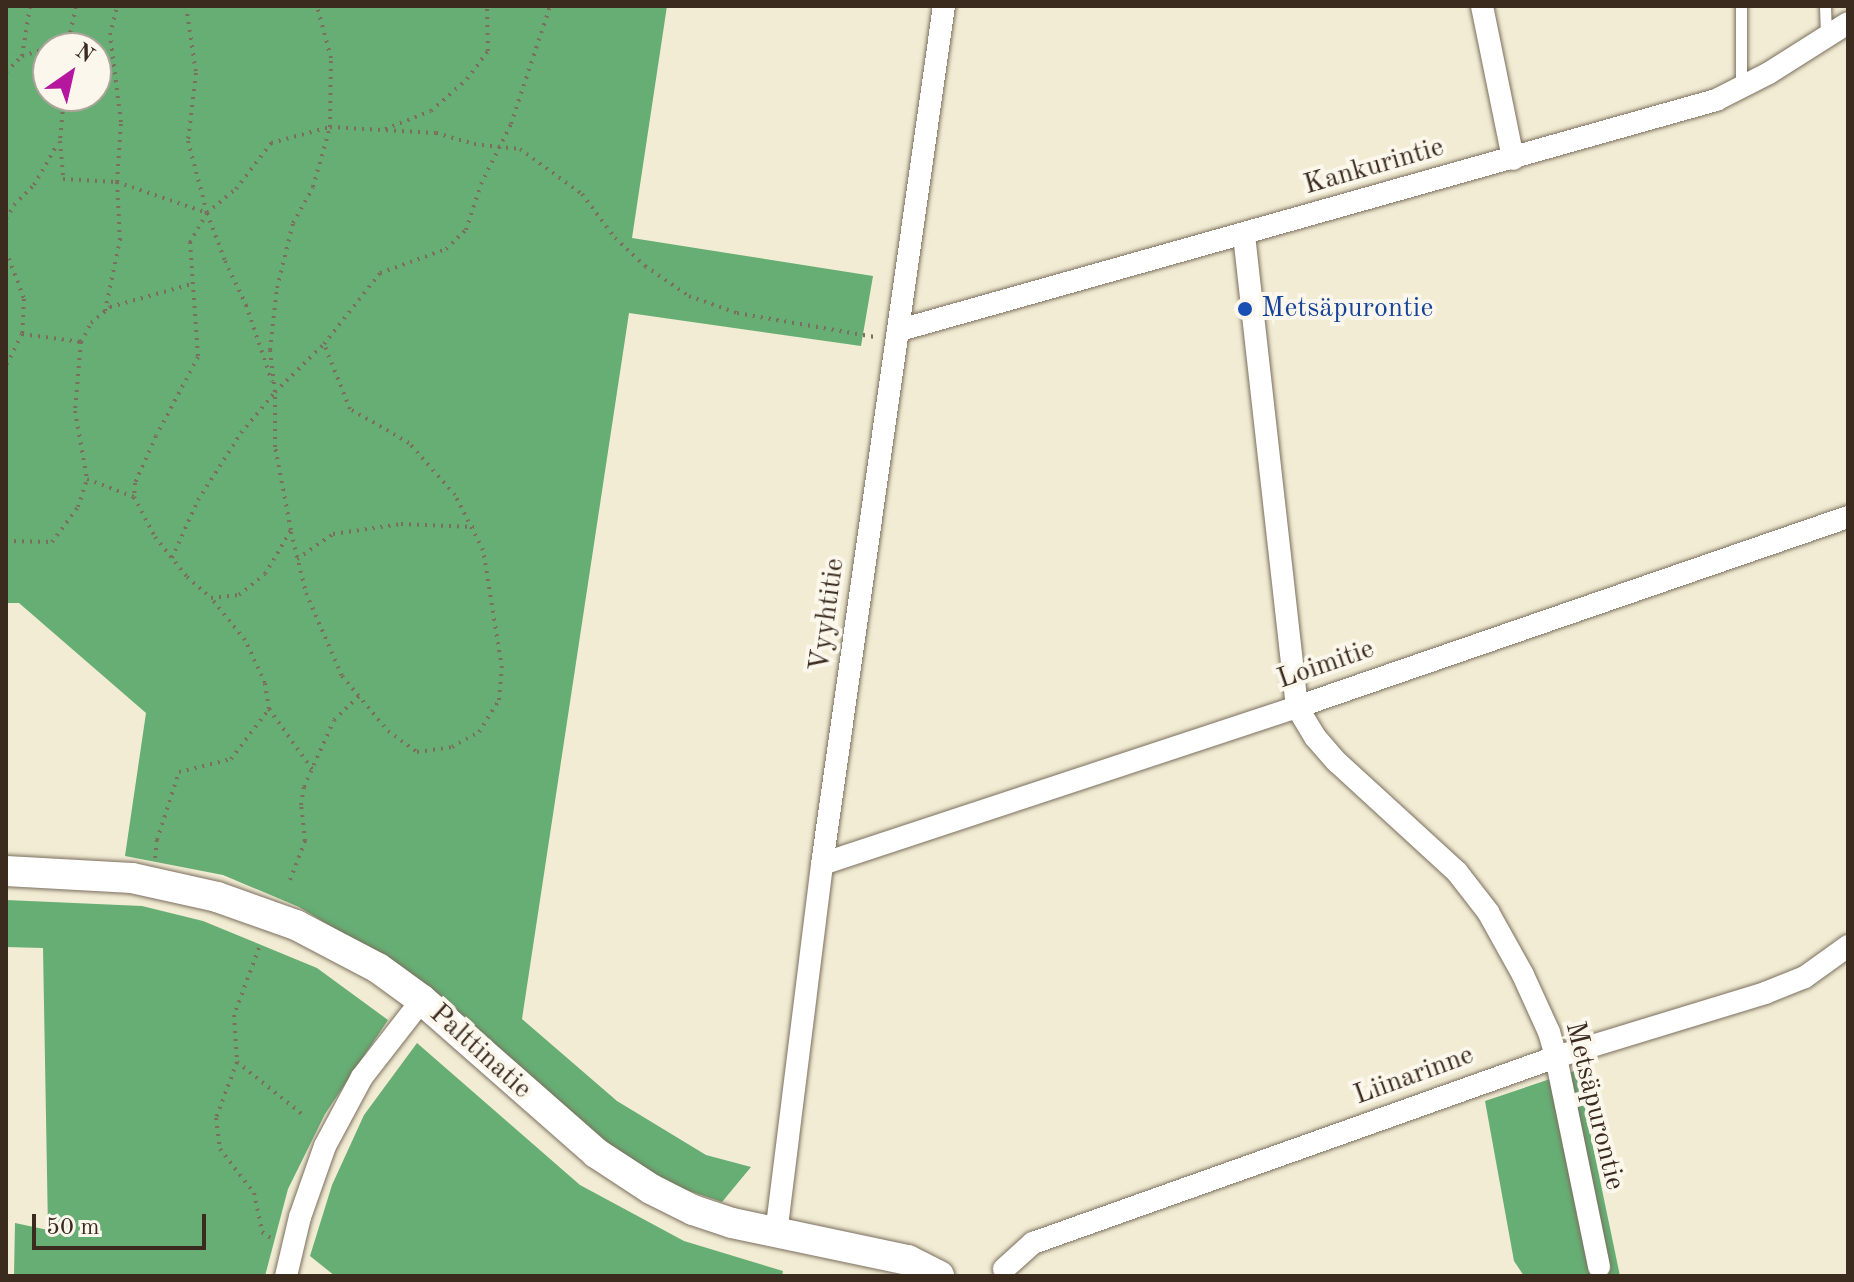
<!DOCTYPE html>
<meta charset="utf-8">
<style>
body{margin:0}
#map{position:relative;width:1854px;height:1282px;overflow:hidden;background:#f2ecd4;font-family:"Old Standard TT",serif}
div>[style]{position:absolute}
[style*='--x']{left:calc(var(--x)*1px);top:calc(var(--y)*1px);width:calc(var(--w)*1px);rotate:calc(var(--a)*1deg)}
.forest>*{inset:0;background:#67ae74}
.path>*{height:4px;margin-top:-2px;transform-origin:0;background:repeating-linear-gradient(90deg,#7b6e5e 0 2px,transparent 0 8px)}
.roads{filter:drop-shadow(0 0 2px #7b6e5e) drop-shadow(0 0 2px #7b6e5e)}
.lane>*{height:11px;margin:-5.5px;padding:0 5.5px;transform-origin:5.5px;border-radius:5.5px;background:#fff}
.street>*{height:22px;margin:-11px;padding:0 11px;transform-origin:11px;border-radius:11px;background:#fff}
.secondary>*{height:30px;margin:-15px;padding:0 15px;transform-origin:15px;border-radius:15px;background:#fff}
.dots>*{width:22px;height:22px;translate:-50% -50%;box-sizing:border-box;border:4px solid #fbf7ec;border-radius:50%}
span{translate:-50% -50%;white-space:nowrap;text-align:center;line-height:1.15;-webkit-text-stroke:8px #fbf7ec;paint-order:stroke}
.street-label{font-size:28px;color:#3b2a1e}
.transit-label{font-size:28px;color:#164399}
.left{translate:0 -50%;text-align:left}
.frame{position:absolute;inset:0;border:8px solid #3b2a1e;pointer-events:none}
.north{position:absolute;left:32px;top:32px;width:80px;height:80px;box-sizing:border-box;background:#fbf7ec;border:2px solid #aea59a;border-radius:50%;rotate:34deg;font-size:22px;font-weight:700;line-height:32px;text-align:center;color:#3b2a1e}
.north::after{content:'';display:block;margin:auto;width:28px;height:36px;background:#b5179e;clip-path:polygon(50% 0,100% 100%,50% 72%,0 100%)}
.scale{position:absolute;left:32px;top:1214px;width:174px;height:36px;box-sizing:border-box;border:4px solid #3b2a1e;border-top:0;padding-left:10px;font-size:24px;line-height:28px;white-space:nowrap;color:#3b2a1e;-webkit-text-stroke:6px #fbf7ec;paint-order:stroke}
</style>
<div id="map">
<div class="forest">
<i style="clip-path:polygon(evenodd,6px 6px,667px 6px,632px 238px,873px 276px,861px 346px,629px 313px,522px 1019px,617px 1101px,706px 1155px,751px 1167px,722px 1202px,657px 1180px,602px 1145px,389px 961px,299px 907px,223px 875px,125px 856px,146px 713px,19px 603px,6px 603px,6px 6px,48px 48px,96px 48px,96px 96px,48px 96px,48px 48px)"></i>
<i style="clip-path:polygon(6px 900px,142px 906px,203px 921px,317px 968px,388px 1020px,325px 1114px,288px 1189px,265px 1276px,14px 1276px,15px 1223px,48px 1230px,43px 948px,6px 947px)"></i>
<i style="clip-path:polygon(417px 1043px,580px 1185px,684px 1241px,783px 1271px,782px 1276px,335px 1276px,310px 1256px,332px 1185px,364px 1115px)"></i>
<i style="clip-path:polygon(1577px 1070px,1620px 1276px,1524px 1276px,1514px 1261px,1485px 1101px)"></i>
</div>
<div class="path">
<i style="--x:186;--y:6;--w:68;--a:81.5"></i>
<i style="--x:196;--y:73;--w:68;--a:96.7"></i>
<i style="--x:188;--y:141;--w:74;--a:75.2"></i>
<i style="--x:207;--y:213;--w:34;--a:120"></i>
<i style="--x:190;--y:242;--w:115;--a:86"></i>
<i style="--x:198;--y:357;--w:89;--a:118"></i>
<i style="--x:156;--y:436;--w:51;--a:114.1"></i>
<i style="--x:135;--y:483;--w:14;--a:94"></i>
<i style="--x:134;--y:497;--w:45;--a:62.3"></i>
<i style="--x:155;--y:537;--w:51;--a:51.3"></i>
<i style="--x:187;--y:577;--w:32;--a:41"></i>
<i style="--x:211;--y:598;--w:28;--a:-6"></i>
<i style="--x:239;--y:595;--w:33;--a:-39"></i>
<i style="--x:265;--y:574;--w:51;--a:-59.4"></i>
<i style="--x:291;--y:530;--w:85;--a:-100.9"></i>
<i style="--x:275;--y:447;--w:55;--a:-90"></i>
<i style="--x:275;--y:392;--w:69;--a:-44.4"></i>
<i style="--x:324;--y:344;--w:90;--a:-51.7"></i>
<i style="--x:380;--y:273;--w:70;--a:-20"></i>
<i style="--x:446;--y:249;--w:28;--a:-44"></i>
<i style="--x:466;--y:230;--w:48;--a:-71.9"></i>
<i style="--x:481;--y:184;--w:67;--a:-63.4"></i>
<i style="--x:511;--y:124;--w:124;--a:-71.7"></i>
<i style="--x:48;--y:48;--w:20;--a:-18"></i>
<i style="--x:67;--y:48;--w:43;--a:-77.9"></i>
<i style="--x:22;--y:56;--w:51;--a:-80.9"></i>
<i style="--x:6;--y:72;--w:23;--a:-45"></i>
<i style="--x:22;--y:56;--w:27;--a:-17"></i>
<i style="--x:64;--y:96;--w:45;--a:95.1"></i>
<i style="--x:60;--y:141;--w:38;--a:85"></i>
<i style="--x:63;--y:179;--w:54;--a:3.2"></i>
<i style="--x:117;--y:182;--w:95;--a:19"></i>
<i style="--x:385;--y:129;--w:49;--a:-21.4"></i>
<i style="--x:431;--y:111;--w:48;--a:-41.6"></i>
<i style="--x:467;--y:79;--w:35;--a:-53"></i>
<i style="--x:488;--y:51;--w:45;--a:-91.3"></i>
<i style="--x:207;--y:213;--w:38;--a:-40"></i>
<i style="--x:236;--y:189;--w:58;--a:-52.7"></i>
<i style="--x:271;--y:143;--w:61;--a:-15.2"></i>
<i style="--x:330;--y:127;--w:106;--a:3.2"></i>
<i style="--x:436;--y:133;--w:40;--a:16"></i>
<i style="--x:474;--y:144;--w:46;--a:6.2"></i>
<i style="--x:520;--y:149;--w:77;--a:36"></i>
<i style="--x:582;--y:194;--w:55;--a:53.1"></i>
<i style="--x:615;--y:238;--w:41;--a:43"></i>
<i style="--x:645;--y:266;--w:53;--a:34.3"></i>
<i style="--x:689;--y:296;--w:51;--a:19.5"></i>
<i style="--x:737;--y:313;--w:140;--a:9.9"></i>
<i style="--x:207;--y:213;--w:51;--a:69.4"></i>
<i style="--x:225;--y:261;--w:49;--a:64.5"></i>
<i style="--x:246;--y:305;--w:81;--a:71.3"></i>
<i style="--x:6;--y:219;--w:16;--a:-60"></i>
<i style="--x:14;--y:205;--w:28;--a:-45"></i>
<i style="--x:34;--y:185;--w:48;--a:-60.3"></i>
<i style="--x:6;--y:251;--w:51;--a:69.4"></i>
<i style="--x:24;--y:299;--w:35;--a:93"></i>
<i style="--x:22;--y:334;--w:36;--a:117"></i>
<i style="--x:105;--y:311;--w:73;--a:-78.1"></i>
<i style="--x:120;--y:240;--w:58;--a:-93"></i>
<i style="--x:117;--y:182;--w:60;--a:-86.2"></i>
<i style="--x:121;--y:122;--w:88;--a:-97.2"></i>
<i style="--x:110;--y:35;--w:30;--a:-76"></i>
<i style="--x:22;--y:334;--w:60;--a:7.7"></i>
<i style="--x:81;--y:342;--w:69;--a:95"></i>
<i style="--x:75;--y:411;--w:69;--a:80"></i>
<i style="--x:87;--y:479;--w:50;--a:21"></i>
<i style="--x:81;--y:342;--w:21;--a:-62"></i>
<i style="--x:91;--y:323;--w:25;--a:-40"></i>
<i style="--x:110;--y:307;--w:85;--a:-15.7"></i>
<i style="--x:291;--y:532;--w:63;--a:76.2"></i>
<i style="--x:306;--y:593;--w:90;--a:66.6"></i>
<i style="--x:342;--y:676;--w:72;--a:50.1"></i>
<i style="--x:388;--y:731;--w:36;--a:36"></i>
<i style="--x:417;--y:752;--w:35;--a:-8"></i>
<i style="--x:452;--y:747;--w:31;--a:-29"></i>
<i style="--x:479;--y:732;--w:38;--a:-58"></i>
<i style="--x:499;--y:700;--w:32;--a:-85"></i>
<i style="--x:502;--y:668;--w:120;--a:-99.1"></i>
<i style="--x:483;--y:550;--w:62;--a:-117"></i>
<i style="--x:455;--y:495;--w:69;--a:-131.5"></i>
<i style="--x:409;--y:443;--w:68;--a:-150"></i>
<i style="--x:350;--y:409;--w:70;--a:-111.8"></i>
<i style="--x:6;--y:541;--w:46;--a:1.2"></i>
<i style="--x:52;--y:542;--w:44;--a:-53.4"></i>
<i style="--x:78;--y:507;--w:29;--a:-72"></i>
<i style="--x:172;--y:558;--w:64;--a:-65.9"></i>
<i style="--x:198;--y:500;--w:80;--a:-57.3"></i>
<i style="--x:241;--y:433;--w:53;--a:-50.3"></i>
<i style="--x:275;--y:392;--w:42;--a:-96.8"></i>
<i style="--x:270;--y:350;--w:62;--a:-83.6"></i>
<i style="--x:277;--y:288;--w:67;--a:-76.2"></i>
<i style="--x:293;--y:223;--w:41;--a:-60.9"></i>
<i style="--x:313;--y:187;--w:62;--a:-74.2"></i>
<i style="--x:330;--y:127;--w:69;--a:-89.2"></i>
<i style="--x:331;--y:58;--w:54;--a:-105.1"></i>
<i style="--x:297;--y:559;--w:44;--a:-34.8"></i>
<i style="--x:333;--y:534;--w:69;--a:-8.4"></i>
<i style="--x:401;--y:524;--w:73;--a:2.4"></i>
<i style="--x:269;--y:709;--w:74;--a:54.4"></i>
<i style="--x:155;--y:858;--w:18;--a:-84"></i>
<i style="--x:157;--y:840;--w:71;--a:-72.1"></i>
<i style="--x:179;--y:772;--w:54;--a:-14"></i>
<i style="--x:231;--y:759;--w:63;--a:-52.8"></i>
<i style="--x:269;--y:709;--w:26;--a:-99"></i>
<i style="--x:265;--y:683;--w:47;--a:-114.9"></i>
<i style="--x:245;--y:640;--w:54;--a:-129"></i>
<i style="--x:290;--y:880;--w:42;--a:-69"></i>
<i style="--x:305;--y:841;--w:36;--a:-96"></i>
<i style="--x:301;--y:805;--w:18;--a:-81"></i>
<i style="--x:304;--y:787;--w:73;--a:-65.9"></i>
<i style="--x:334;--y:720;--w:35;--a:-44"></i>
<i style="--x:259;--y:948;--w:72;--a:110.5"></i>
<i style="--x:234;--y:1015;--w:47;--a:86.3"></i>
<i style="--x:237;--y:1062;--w:60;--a:110.6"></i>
<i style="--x:216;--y:1118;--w:31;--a:83"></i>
<i style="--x:220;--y:1149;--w:56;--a:52.3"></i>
<i style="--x:254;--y:1193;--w:40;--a:78"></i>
<i style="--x:262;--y:1232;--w:12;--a:35"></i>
<i style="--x:237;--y:1062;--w:83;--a:38.7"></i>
</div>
<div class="roads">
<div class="lane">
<i style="--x:1741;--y:6;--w:83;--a:90"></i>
<i style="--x:1825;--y:6;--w:31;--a:88"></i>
</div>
<div class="street">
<i style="--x:1482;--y:6;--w:156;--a:78.5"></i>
<i style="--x:1244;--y:235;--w:475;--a:83.6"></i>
<i style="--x:1297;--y:707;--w:35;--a:59"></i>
<i style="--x:1315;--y:737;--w:33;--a:49"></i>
<i style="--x:1337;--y:762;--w:163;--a:42.5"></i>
<i style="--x:1457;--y:872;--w:51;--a:52.2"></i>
<i style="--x:1488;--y:912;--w:72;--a:60.9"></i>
<i style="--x:1523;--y:975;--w:63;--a:65.5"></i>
<i style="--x:1549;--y:1032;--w:26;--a:74"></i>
<i style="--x:1556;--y:1057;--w:214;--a:78.4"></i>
<i style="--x:900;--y:330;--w:848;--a:-15.74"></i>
<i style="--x:1716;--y:100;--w:59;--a:-27"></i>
<i style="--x:1769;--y:73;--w:93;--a:-32.3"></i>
<i style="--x:822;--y:864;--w:500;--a:-18.29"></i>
<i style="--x:1297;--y:707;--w:583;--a:-19.03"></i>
<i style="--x:776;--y:1234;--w:373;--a:-82.9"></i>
<i style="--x:822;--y:864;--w:867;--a:-81.91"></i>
<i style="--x:1004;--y:1269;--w:39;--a:-42"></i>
<i style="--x:1033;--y:1243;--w:555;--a:-19.58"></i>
<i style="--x:1556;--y:1057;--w:219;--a:-17"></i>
<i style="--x:1765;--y:993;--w:43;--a:-21.8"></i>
<i style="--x:1805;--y:977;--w:53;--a:-35.8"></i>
<i style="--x:286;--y:1276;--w:61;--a:-76.7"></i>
<i style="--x:300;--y:1217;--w:75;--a:-70.6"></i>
<i style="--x:325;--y:1146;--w:78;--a:-61.8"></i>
<i style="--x:362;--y:1077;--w:98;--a:-52.1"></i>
</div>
<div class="secondary">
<i style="--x:6;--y:871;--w:126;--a:3.2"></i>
<i style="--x:132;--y:878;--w:87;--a:12.6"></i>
<i style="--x:217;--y:897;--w:84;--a:19.5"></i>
<i style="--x:296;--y:925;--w:93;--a:27.7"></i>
<i style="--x:378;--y:968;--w:54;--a:36"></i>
<i style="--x:422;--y:1000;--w:232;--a:41.3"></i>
<i style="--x:596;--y:1153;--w:66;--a:33.2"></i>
<i style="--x:651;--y:1189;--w:47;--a:26.6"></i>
<i style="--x:693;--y:1210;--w:41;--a:18.4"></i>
<i style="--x:732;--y:1223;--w:180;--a:11.9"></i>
<i style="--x:908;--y:1260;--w:35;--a:27"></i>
</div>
</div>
<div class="dots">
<i style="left:1245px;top:309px;background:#1a4fb4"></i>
</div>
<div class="street-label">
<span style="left:1374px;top:167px;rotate:-16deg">Kankurintie</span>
<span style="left:828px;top:615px;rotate:-82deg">Vyyhtitie</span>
<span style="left:1326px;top:665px;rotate:-19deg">Loimitie</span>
<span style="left:480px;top:1052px;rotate:42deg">Palttinatie</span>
<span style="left:1414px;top:1076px;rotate:-20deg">Liinarinne</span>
<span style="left:1594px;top:1106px;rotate:76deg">Metsäpurontie</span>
</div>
<div class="transit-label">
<span class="left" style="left:1261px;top:309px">Metsäpurontie</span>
</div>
<div class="frame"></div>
<div class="north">N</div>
<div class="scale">50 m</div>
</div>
